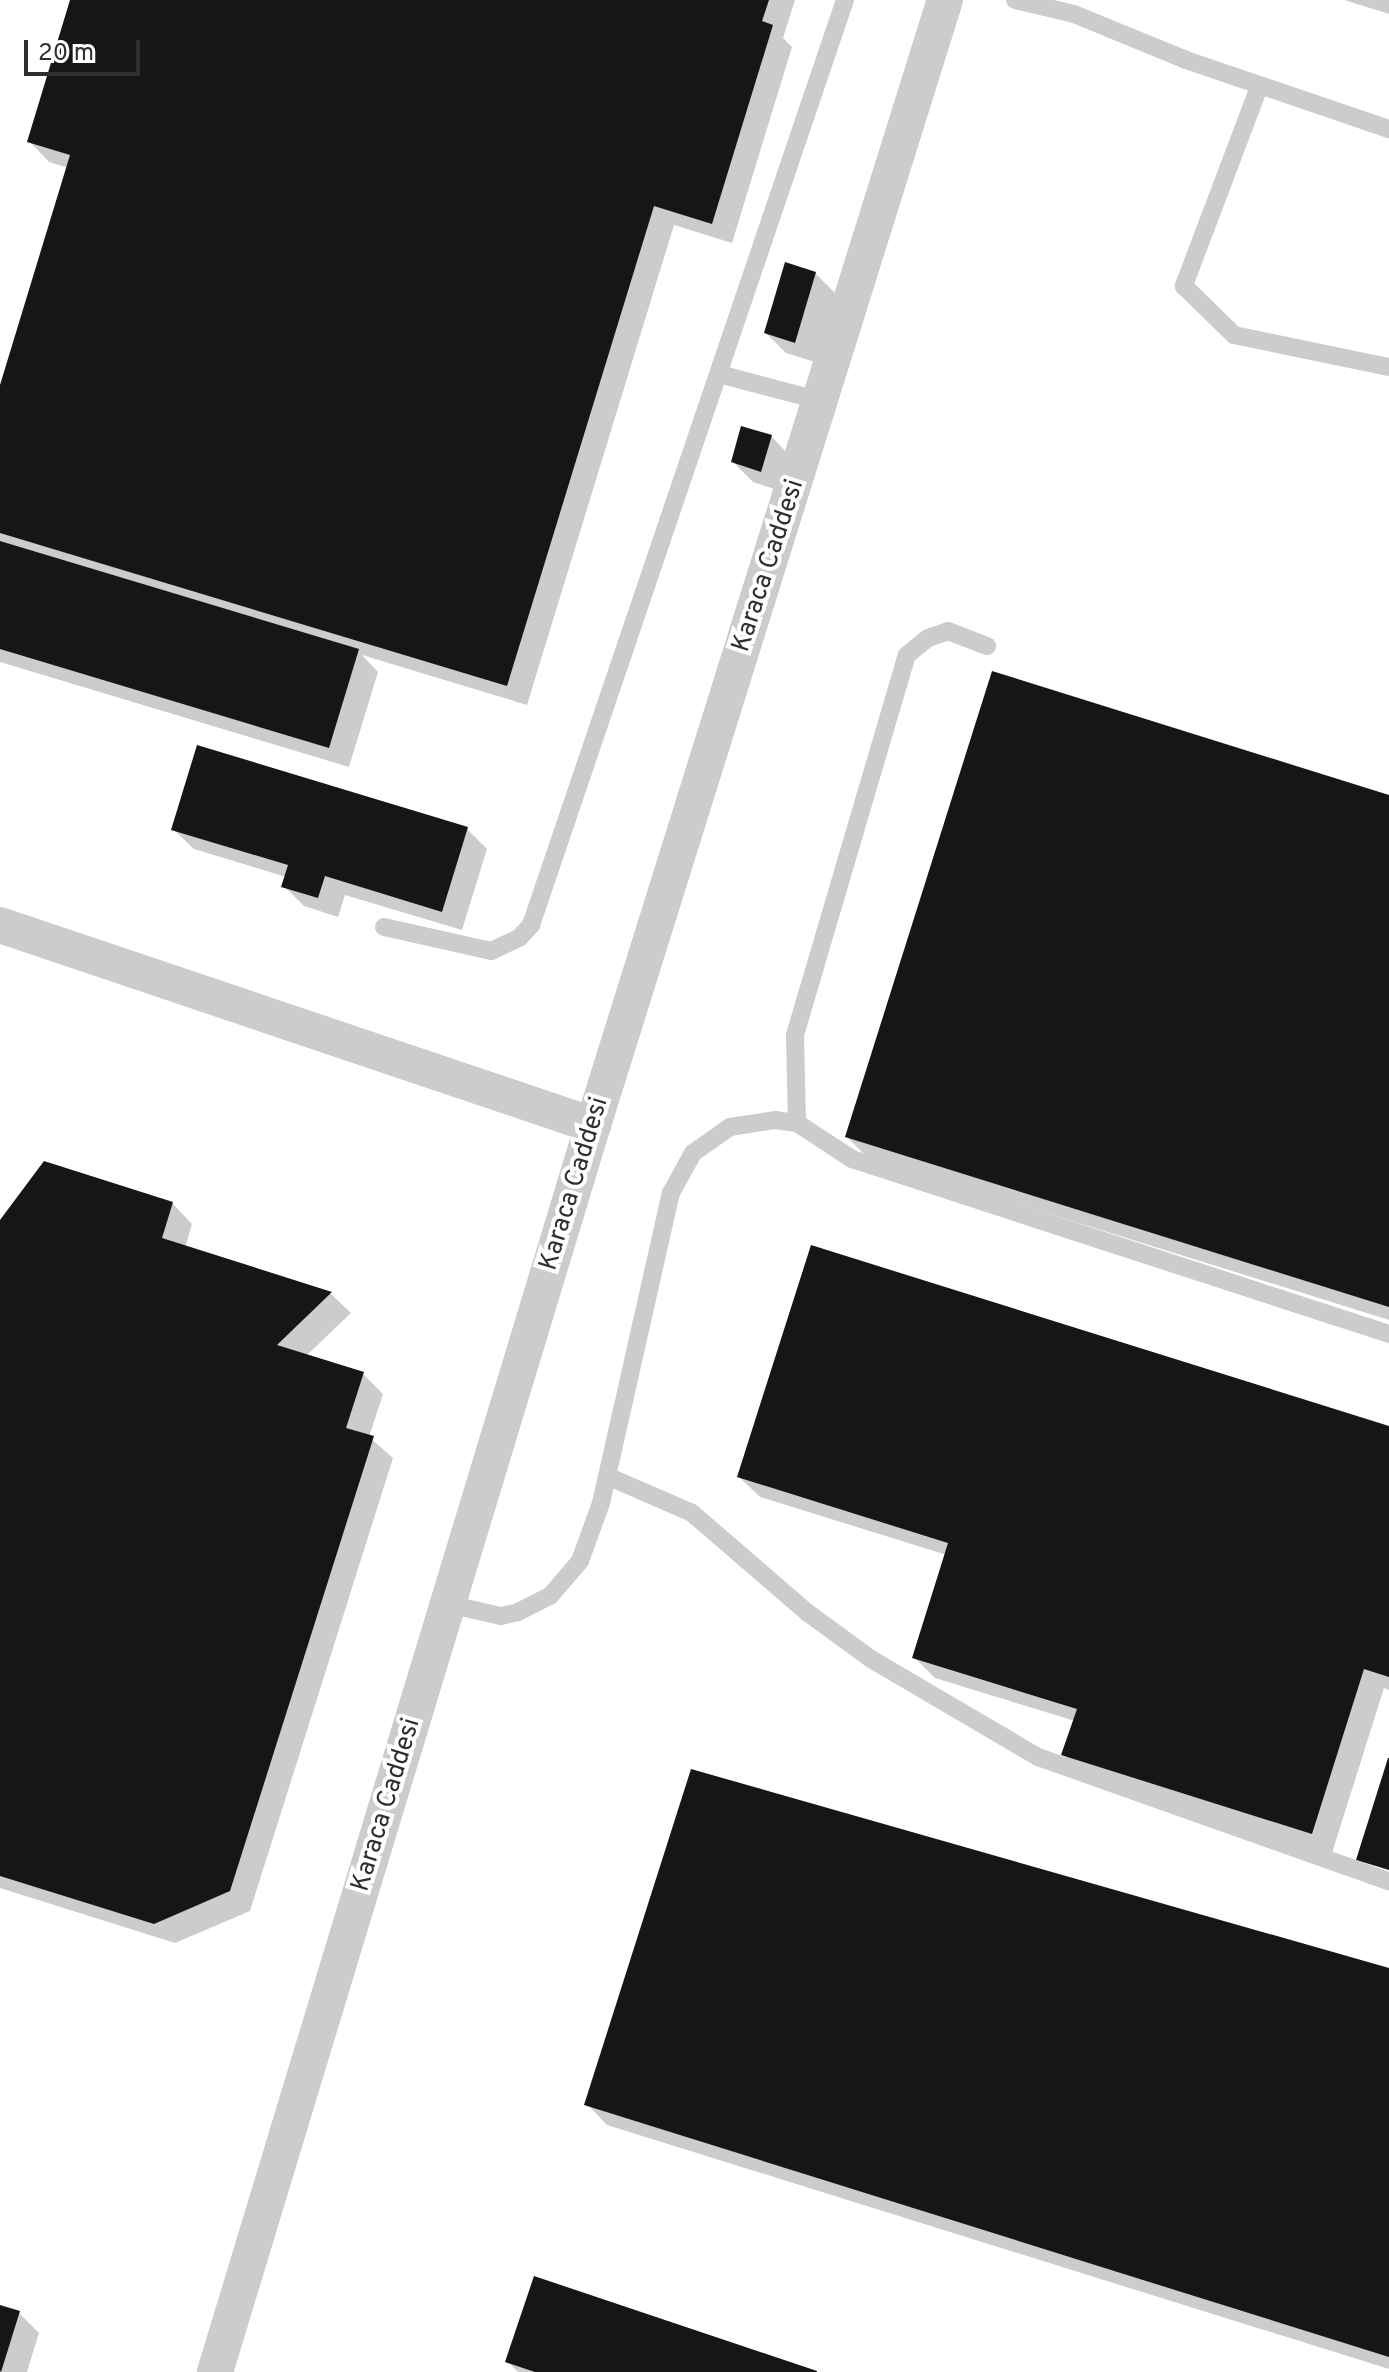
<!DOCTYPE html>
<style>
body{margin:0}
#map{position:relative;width:1389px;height:2372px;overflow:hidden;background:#fff;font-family:Overpass,sans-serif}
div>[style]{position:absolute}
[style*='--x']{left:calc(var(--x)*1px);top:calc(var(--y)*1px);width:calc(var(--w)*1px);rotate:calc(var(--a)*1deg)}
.shadow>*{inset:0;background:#0003}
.building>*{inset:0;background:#161616}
.service>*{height:18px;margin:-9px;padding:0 9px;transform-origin:9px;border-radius:9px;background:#ccc}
.minor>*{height:36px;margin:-18px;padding:0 18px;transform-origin:18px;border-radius:18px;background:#ccc}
span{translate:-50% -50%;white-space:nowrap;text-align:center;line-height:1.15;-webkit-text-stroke:8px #fff;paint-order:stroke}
.street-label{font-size:26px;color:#2f2f2f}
.scale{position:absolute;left:24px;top:40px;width:116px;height:36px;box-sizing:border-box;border:4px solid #2f2f2f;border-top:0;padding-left:10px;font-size:24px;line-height:28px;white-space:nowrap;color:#2f2f2f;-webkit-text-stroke:6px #fff;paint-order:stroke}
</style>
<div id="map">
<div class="shadow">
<i style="clip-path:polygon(72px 0,795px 0,783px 38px,792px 47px,732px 243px,674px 225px,527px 705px,362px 655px,378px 672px,349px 767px,0 662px,0 391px,69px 168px,49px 162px,29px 141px)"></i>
<i style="clip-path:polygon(1344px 0,1389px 0,1389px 14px)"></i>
<i style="clip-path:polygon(815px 273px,836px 294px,815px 362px,786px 353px,766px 333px)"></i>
<i style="clip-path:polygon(771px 436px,791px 457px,781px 491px,753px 482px,733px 462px)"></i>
<i style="clip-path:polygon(1389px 797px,1389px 1320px,867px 1157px,847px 1137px)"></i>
<i style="clip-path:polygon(173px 829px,467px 829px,487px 849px,462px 930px,345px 895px,338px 917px,304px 906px,284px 886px,286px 877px,194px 849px)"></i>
<i style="clip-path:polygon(172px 1203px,192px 1224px,185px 1248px,331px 1294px,351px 1313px,306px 1356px,363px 1374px,383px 1394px,369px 1437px,393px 1458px,250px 1911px,175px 1943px,0 1888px,0 1223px)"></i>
<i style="clip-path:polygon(1389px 1428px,1389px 1690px,1384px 1688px,1332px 1853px,1084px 1775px,1064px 1755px,1075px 1721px,935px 1678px,914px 1657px,947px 1555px,760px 1497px,739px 1477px)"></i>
<i style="clip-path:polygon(1389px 1970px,1389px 2369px,607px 2125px,587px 2104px)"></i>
<i style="clip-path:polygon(0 2307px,19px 2313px,39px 2333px,27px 2372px,0 2372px)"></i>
<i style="clip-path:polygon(507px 2361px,812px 2372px,518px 2372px)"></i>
</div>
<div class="building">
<i style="clip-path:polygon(70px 0,769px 0,762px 21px,773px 25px,712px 224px,654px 206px,507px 686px,0 533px,0 385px,70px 155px,27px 142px)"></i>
<i style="clip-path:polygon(785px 262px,816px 272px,795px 343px,764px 333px)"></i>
<i style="clip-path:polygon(741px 426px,772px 435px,761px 472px,731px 462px)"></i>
<i style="clip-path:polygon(0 541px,359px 649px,329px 748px,0 649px)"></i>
<i style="clip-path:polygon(992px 671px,1389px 795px,1389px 1307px,845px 1137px)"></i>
<i style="clip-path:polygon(197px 745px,468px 827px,442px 912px,325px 876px,318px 898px,281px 887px,288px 865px,171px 830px)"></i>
<i style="clip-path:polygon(44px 1161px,173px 1202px,162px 1238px,332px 1292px,277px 1345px,364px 1372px,346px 1428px,374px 1436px,230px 1891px,154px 1924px,0 1876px,0 1220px)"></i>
<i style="clip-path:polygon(811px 1245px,1389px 1426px,1389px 1677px,1364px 1669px,1312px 1834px,1061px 1755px,1077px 1709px,912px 1658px,948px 1543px,737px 1477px)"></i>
<i style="clip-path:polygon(1388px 1758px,1389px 1758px,1389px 1870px,1356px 1860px)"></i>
<i style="clip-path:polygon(691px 1769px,1389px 1968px,1389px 2357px,584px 2105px)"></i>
<i style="clip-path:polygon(534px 2276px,817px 2371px,817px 2372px,535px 2372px,505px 2362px)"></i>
<i style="clip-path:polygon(0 2305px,20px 2311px,1px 2372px,0 2371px)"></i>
</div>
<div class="service">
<i style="--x:1015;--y:0;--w:61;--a:13.3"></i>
<i style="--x:1074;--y:14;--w:121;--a:22.3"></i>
<i style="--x:1186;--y:60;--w:214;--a:18.8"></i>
<i style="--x:1259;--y:87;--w:213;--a:110.7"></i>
<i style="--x:1184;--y:286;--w:70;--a:44.4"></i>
<i style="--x:1234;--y:335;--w:158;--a:11.7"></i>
<i style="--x:719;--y:374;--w:106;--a:14.8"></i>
<i style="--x:384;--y:927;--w:110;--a:12.6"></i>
<i style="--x:491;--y:951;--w:31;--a:-25"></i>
<i style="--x:519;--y:938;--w:18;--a:-47"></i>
<i style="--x:531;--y:925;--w:977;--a:-71.25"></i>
<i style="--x:797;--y:1123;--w:88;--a:-91.3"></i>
<i style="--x:795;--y:1035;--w:396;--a:-73.6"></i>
<i style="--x:907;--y:655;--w:27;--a:-39"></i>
<i style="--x:928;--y:638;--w:21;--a:-19"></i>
<i style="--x:948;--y:631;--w:42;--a:21"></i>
<i style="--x:607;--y:1476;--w:93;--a:23.5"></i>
<i style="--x:692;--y:1513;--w:153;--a:40.8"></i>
<i style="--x:808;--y:1613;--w:78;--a:36.1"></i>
<i style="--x:871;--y:1659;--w:194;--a:30.4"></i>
<i style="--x:1038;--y:1757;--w:372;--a:19.5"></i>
<i style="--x:448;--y:1604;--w:54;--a:12.8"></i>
<i style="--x:501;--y:1616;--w:17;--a:-13"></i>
<i style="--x:518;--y:1612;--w:36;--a:-27"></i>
<i style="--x:550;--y:1596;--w:46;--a:-49.4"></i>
<i style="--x:580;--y:1561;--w:62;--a:-70.1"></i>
<i style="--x:601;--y:1503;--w:318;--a:-77.3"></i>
<i style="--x:671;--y:1193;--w:46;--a:-61.2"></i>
<i style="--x:693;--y:1153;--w:45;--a:-35.1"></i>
<i style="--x:730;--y:1127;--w:46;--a:-8.8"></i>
<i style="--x:775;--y:1120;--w:22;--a:8"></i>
<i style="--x:797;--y:1123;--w:66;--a:33.2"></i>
<i style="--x:852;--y:1159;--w:565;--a:18.05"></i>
</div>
<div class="minor">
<i style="--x:0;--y:925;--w:626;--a:18.64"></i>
<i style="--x:215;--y:2372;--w:1303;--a:-73.14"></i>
<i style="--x:593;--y:1125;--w:1179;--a:-72.63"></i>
</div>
<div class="street-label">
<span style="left:769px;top:566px;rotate:-72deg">Karaca Caddesi</span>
<span style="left:575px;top:1184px;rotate:-73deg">Karaca Caddesi</span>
<span style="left:387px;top:1805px;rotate:-73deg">Karaca Caddesi</span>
</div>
<div class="scale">20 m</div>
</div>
